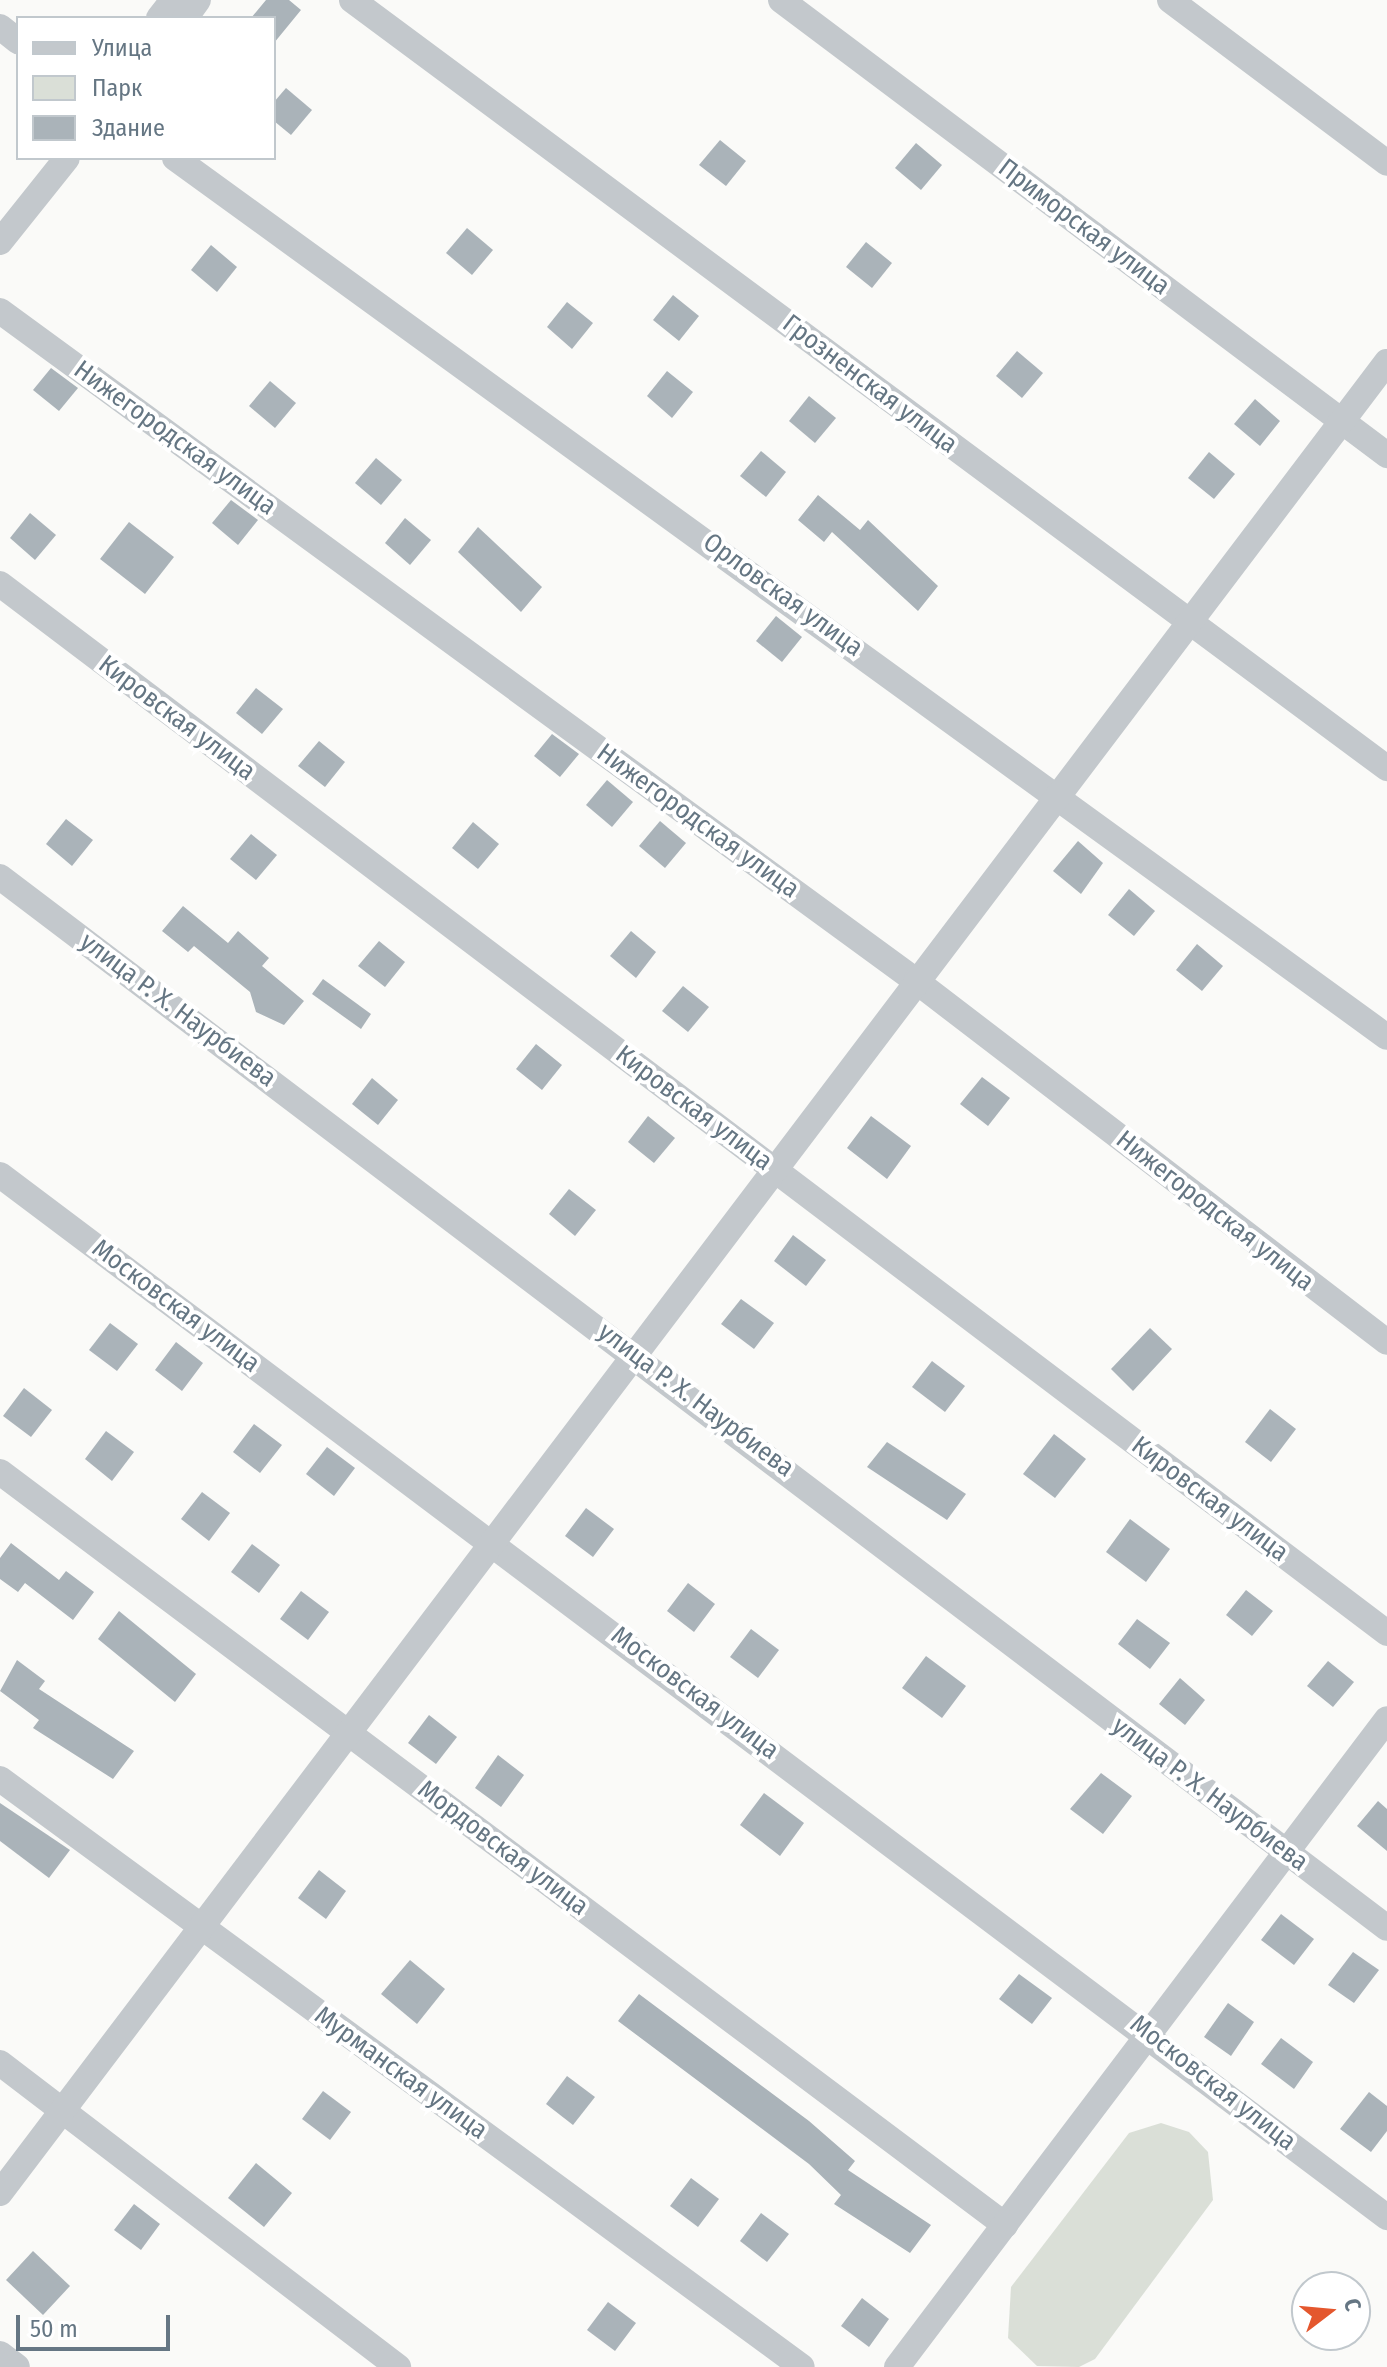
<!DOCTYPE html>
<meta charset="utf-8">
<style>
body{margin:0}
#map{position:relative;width:1387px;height:2367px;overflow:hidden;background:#fafaf8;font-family:"Fira Sans Condensed",sans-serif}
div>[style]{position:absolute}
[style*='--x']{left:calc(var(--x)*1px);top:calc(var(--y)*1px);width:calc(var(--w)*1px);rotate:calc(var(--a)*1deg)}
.green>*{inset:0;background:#dadfd7}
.building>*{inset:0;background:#aab3b9}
.minor>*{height:26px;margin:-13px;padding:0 13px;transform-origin:13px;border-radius:13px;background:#c3c8cc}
span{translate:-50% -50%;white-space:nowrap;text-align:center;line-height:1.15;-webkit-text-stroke:8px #fff;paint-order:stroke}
.street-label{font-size:26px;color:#657683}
.legend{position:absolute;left:16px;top:16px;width:260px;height:144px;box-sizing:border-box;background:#fff;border:2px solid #c1c8cd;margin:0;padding:10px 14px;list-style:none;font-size:24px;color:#657683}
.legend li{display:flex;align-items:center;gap:16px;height:40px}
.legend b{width:40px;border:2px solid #c1c8cd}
.north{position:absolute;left:1291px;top:2271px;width:80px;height:80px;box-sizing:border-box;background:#fff;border:2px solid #c1c8cd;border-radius:50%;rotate:74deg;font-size:22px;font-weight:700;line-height:32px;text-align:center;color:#657683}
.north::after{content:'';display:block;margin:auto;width:28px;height:36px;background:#e4572e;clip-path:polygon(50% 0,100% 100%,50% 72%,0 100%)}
.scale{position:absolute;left:16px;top:2315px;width:154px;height:36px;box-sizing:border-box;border:4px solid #657683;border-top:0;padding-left:10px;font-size:24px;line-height:28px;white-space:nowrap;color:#657683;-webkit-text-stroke:6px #fff;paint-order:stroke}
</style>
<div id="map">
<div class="green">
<i style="clip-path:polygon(1161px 2123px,1189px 2132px,1208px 2152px,1213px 2200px,1095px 2359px,1079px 2367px,1037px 2366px,1008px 2338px,1011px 2287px,1129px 2133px)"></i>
</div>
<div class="building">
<i style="clip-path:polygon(266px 0,289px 0,301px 10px,274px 43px,274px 18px,251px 18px)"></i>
<i style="clip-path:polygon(286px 88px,312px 110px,291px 135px,274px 121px,274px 102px)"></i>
<i style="clip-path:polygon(720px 140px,746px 161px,726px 186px,699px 165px)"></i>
<i style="clip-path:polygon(916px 143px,942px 165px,921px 190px,895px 168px)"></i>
<i style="clip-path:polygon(467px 228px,493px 250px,472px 275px,446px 253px)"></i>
<i style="clip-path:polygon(866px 242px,892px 263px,872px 288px,846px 267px)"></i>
<i style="clip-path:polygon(211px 245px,237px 267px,217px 292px,191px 270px)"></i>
<i style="clip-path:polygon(673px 295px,699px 316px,679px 341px,653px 320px)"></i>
<i style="clip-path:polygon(567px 302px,593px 323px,572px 349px,547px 327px)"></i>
<i style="clip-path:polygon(1017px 351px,1043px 373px,1022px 398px,996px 376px)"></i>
<i style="clip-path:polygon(51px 368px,78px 388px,59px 411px,33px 390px)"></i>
<i style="clip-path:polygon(667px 371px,693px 392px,672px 418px,647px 396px)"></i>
<i style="clip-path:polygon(270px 381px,296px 403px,275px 428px,249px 406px)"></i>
<i style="clip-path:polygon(809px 396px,836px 418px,815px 443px,789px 421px)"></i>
<i style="clip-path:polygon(1255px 399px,1280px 421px,1260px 446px,1234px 424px)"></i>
<i style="clip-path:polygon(761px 451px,786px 472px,766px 497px,740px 476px)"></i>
<i style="clip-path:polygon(1209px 452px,1235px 474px,1214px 499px,1188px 478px)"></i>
<i style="clip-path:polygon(376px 458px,402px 480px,381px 505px,355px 483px)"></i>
<i style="clip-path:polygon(818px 495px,860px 530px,868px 520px,938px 586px,918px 611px,832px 532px,824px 542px,798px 520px)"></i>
<i style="clip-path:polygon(231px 500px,258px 520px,238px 545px,212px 523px)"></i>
<i style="clip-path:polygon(30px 513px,56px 535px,35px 560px,10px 538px)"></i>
<i style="clip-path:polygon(405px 518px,431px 540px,410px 565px,385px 543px)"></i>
<i style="clip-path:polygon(129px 522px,174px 557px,145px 594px,100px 559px)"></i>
<i style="clip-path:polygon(478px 527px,542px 587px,521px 612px,458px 552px)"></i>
<i style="clip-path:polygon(776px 616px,802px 637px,782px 662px,756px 641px)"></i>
<i style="clip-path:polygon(256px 688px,283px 709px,262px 734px,236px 713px)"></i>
<i style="clip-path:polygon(552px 734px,579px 754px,560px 777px,534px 756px)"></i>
<i style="clip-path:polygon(319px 741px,345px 762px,325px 787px,298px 766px)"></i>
<i style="clip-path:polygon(607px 780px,633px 802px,612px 827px,586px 805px)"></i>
<i style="clip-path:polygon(66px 819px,93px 840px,72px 866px,46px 844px)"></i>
<i style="clip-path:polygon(660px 821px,686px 843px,665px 868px,639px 846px)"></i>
<i style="clip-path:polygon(473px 822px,499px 844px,478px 869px,452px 848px)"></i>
<i style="clip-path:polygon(251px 834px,277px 855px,256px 880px,230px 859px)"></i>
<i style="clip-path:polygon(1078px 841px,1103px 863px,1081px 894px,1053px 871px)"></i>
<i style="clip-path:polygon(1129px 889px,1155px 911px,1134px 936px,1108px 915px)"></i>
<i style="clip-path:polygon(183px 906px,228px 943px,238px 931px,269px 958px,262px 966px,304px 1001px,284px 1025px,256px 1012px,250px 992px,194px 946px,188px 952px,162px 931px)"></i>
<i style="clip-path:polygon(631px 931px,656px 952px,636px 978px,610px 956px)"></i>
<i style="clip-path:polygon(379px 941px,405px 962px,385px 987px,358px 966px)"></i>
<i style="clip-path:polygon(1197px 944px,1223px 966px,1202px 991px,1176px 970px)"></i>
<i style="clip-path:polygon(323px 979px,371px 1014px,361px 1029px,312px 994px)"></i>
<i style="clip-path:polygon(683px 986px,709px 1007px,688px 1032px,662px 1011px)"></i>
<i style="clip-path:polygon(536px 1044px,562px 1065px,542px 1090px,516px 1069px)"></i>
<i style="clip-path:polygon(982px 1077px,1010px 1098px,988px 1126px,960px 1104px)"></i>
<i style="clip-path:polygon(372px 1078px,398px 1100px,378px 1125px,352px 1104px)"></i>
<i style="clip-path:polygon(648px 1116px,675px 1138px,654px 1163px,628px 1142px)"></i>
<i style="clip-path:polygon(871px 1116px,911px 1146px,887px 1179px,847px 1148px)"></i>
<i style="clip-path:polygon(569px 1189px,596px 1210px,575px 1236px,549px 1214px)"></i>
<i style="clip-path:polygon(793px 1235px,826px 1260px,806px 1286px,774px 1261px)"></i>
<i style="clip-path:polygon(741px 1299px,774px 1323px,754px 1349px,721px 1324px)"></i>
<i style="clip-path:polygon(110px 1323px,138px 1344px,117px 1371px,89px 1350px)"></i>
<i style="clip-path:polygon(1150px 1328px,1172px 1349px,1133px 1391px,1111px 1369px)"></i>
<i style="clip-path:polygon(176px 1342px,203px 1363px,182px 1391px,155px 1370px)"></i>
<i style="clip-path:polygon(932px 1361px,965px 1386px,945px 1412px,912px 1387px)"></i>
<i style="clip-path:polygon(24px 1388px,52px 1410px,31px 1437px,3px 1416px)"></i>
<i style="clip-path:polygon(1270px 1409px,1296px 1429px,1271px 1462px,1245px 1442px)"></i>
<i style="clip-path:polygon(254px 1424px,282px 1445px,260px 1473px,233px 1452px)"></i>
<i style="clip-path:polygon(106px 1431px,134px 1452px,112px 1481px,85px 1459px)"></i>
<i style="clip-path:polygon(1054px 1434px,1086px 1459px,1055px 1498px,1023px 1474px)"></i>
<i style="clip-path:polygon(887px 1442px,966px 1494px,947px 1520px,867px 1467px)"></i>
<i style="clip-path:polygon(327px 1447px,355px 1468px,334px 1496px,306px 1474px)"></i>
<i style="clip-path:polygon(202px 1492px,230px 1513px,209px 1541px,181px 1519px)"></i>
<i style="clip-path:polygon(586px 1508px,614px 1529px,593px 1557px,565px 1536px)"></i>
<i style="clip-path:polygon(1130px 1519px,1170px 1549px,1146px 1582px,1106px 1552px)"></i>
<i style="clip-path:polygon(11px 1543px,59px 1580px,66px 1571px,94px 1592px,73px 1620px,25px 1583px,18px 1592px,0 1579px,0 1558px)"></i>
<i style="clip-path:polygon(252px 1544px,280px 1565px,259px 1593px,231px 1572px)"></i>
<i style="clip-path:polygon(688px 1583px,715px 1604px,694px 1632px,667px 1611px)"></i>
<i style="clip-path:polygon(1246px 1590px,1273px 1611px,1252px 1636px,1226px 1615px)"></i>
<i style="clip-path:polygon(301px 1591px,329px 1612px,308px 1640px,280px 1619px)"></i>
<i style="clip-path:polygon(119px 1611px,196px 1674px,175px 1702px,98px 1639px)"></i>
<i style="clip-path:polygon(1137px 1619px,1170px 1643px,1150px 1669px,1118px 1644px)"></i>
<i style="clip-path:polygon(751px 1629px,779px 1650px,758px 1678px,730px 1657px)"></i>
<i style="clip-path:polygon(926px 1656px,966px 1686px,942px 1718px,902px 1688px)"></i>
<i style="clip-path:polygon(17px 1660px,45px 1681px,39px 1689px,134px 1751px,113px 1779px,33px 1728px,39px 1720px,0 1691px)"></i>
<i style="clip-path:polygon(1328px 1661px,1354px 1682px,1333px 1707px,1307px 1686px)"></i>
<i style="clip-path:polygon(1180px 1678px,1205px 1700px,1185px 1725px,1159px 1704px)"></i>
<i style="clip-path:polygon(429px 1715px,457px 1737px,436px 1764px,408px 1743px)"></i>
<i style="clip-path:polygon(498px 1755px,524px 1775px,501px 1807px,475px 1788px)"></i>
<i style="clip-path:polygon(1101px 1773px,1132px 1796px,1103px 1834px,1070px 1809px)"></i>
<i style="clip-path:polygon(764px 1793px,804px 1823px,780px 1856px,740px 1825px)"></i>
<i style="clip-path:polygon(1378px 1801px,1387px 1809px,1387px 1851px,1357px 1826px)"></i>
<i style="clip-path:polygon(0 1803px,70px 1850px,49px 1878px,0 1841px)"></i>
<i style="clip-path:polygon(319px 1870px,346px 1891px,326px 1919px,298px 1898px)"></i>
<i style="clip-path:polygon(1281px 1914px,1314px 1939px,1294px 1965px,1261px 1940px)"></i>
<i style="clip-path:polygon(1353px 1952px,1379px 1970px,1354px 2003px,1328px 1985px)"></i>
<i style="clip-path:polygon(410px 1960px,445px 1989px,417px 2024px,381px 1994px)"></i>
<i style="clip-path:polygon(1019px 1974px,1052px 1998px,1032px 2024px,999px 1999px)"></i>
<i style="clip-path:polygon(639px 1994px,809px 2121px,855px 2161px,848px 2170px,931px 2225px,910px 2253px,834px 2204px,841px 2195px,809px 2164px,618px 2021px)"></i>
<i style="clip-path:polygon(1228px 2003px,1254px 2022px,1231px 2056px,1204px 2037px)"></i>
<i style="clip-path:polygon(1281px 2038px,1313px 2062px,1294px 2089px,1261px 2064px)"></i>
<i style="clip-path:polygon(567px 2076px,595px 2097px,573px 2125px,546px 2104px)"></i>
<i style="clip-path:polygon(323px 2091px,351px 2112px,330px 2140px,302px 2119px)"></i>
<i style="clip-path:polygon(1369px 2092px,1387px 2106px,1387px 2131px,1371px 2152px,1340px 2129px)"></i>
<i style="clip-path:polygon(256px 2163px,292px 2193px,264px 2227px,228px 2198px)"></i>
<i style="clip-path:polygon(691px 2178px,719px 2199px,698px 2227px,670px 2206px)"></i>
<i style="clip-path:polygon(134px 2204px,160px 2224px,141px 2250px,114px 2230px)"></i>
<i style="clip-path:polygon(761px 2213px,789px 2234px,767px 2262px,740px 2241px)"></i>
<i style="clip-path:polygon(33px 2251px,70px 2286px,43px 2315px,6px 2280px)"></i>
<i style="clip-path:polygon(862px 2298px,889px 2319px,869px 2347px,841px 2326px)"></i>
<i style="clip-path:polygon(608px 2302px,636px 2323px,615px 2351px,587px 2330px)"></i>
</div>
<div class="minor">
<i style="--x:352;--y:0;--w:1289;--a:36.58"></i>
<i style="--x:781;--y:0;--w:758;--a:36.9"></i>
<i style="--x:1170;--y:0;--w:271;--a:36.9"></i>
<i style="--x:159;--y:18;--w:23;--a:-52"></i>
<i style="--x:185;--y:18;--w:22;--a:-54"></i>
<i style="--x:0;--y:27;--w:23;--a:38"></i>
<i style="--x:175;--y:158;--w:1497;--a:35.95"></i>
<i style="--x:0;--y:242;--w:107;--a:-51.4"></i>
<i style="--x:0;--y:311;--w:1135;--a:36.18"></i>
<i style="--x:916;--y:981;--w:593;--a:37.47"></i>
<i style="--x:0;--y:584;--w:1739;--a:37.1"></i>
<i style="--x:0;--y:877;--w:1740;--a:37.15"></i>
<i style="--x:0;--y:1175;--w:1735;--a:36.92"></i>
<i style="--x:0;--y:1472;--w:1256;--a:36.84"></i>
<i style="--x:0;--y:1779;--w:994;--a:36.25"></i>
<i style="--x:0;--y:2063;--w:501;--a:37.37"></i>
<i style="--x:0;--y:2193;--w:2297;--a:-52.86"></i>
<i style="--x:0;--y:2354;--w:21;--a:37"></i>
<i style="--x:897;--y:2367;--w:812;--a:-52.9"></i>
</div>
<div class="street-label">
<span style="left:1084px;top:227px;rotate:37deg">Приморская улица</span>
<span style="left:870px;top:384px;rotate:37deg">Грозненская улица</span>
<span style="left:175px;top:438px;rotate:36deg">Нижегородская улица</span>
<span style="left:783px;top:595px;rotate:36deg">Орловская улица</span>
<span style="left:177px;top:718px;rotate:37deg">Кировская улица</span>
<span style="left:698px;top:821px;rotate:36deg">Нижегородская улица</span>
<span style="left:178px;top:1010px;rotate:37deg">улица Р. Х. Наурбиева</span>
<span style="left:694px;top:1108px;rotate:37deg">Кировская улица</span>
<span style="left:1215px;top:1211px;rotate:38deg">Нижегородская улица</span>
<span style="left:176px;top:1306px;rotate:37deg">Московская улица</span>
<span style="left:696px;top:1400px;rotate:37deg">улица Р. Х. Наурбиева</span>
<span style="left:1210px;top:1499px;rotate:37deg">Кировская улица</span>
<span style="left:695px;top:1693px;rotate:37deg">Московская улица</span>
<span style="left:1210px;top:1794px;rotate:37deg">улица Р. Х. Наурбиева</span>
<span style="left:503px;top:1848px;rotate:37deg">Мордовская улица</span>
<span style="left:401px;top:2073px;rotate:36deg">Мурманская улица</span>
<span style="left:1213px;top:2083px;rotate:38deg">Московская улица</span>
</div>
<ul class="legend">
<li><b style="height:10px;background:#c3c8cc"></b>Улица</li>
<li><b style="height:22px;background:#dadfd7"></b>Парк</li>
<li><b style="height:22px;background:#aab3b9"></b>Здание</li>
</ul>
<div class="north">С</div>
<div class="scale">50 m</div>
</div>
